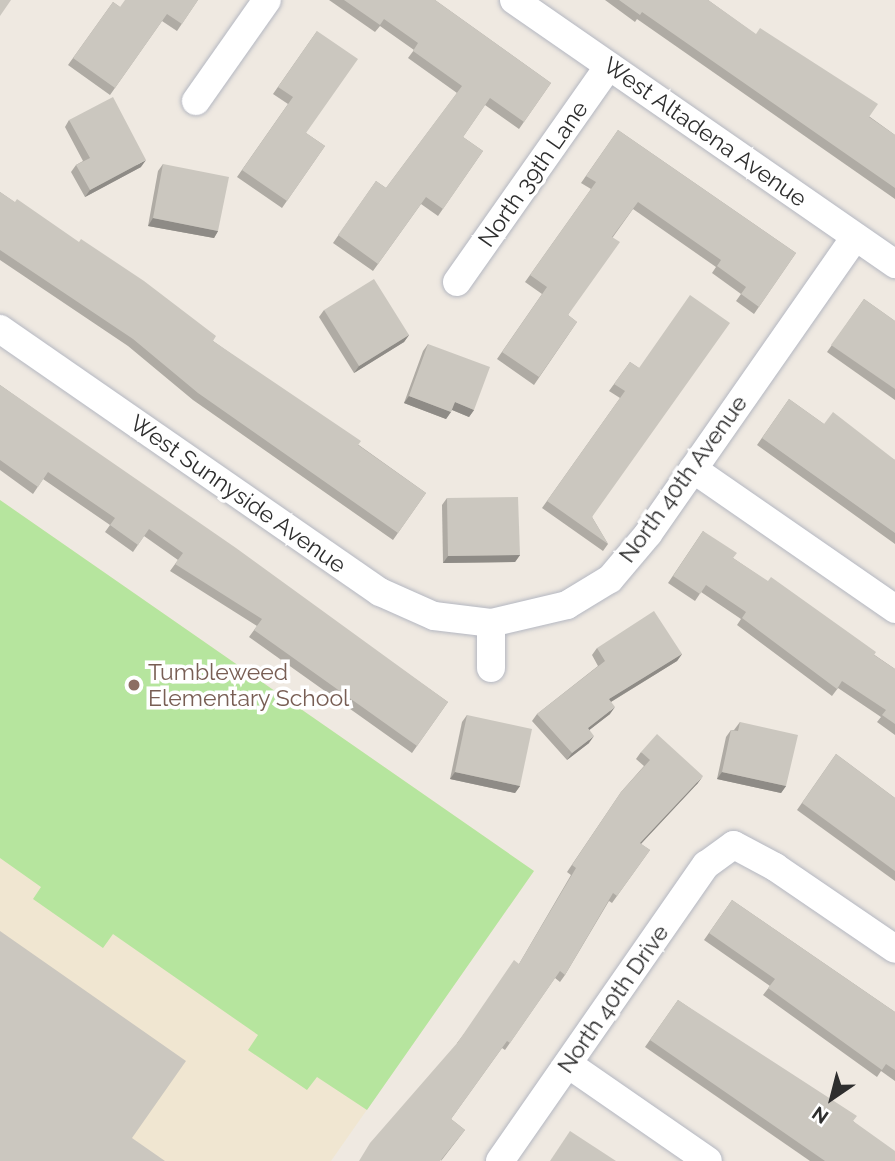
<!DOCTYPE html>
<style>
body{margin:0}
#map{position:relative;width:895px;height:1161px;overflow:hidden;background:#efe9e1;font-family:Raleway,sans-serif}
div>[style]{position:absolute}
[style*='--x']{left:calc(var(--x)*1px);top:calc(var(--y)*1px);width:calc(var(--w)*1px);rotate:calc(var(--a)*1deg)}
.education>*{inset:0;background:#f0e6d1}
.green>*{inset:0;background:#b6e59e}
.roads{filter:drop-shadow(0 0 2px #b4b7c1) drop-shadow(0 0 2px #b4b7c1)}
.minor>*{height:28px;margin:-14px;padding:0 14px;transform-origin:14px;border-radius:14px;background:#fff}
.wall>*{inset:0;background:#afaba4}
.shaded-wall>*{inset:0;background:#8e8b86}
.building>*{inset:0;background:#cbc7bf}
.dots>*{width:19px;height:19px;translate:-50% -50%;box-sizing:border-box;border:4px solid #fff;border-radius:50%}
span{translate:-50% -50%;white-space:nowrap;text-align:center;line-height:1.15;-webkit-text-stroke:7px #fff;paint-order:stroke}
.street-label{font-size:23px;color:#2e2e2e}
.education-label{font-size:23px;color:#785e54}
.left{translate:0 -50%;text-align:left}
.north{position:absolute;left:797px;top:1063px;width:70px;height:70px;-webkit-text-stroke:5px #fff;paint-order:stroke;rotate:215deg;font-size:19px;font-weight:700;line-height:28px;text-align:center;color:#2e2e2e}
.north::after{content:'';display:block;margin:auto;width:24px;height:32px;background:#2e2e2e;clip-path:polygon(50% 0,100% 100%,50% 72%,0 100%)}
</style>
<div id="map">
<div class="education">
<i style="clip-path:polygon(0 500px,534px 871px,331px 1161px,0 1161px)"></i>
</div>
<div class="green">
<i style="clip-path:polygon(0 500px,534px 871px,367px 1110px,317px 1077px,307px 1090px,248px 1050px,258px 1035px,113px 934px,103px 948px,33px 899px,41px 887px,0 858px)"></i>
</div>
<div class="roads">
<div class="minor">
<i style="--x:514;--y:0;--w:464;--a:34.7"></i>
<i style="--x:196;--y:101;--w:123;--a:-54.9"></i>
<i style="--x:457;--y:282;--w:264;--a:-54.9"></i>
<i style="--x:0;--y:329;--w:462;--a:34.7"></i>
<i style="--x:380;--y:592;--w:59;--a:24"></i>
<i style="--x:434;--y:616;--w:57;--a:7"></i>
<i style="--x:491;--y:623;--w:78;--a:-13.3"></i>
<i style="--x:567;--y:605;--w:50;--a:-31.2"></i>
<i style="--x:610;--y:579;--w:59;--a:-49.8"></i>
<i style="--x:648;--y:534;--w:362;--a:-55.1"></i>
<i style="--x:693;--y:469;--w:246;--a:34.7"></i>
<i style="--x:491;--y:623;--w:45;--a:90"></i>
<i style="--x:568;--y:1064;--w:170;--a:34.7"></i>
<i style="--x:500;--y:1161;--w:361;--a:-55.2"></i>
<i style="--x:706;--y:865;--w:34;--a:-36"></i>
<i style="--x:734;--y:845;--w:47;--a:28.2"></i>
<i style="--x:775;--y:867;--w:145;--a:34.3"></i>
</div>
</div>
<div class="wall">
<i style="clip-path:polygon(198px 0,177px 31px,162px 21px,110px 95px,68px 65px,113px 2px,120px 7px)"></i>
<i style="clip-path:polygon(329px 0,435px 0,551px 83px,519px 129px,485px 105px,463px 137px,483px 151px,438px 216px,421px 204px,373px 271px,333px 243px,376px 181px,386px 188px,457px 93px,408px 58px,414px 50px,380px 26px,375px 32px)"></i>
<i style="clip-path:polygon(605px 0,708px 0,895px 135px,895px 199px,637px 19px,635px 22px)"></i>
<i style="clip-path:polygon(317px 31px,306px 133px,325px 146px,282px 208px,237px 177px,288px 104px,273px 94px)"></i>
<i style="clip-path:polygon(69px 120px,141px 167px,85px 197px,71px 172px,76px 165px,83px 161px,65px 127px)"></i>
<i style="clip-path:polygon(618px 130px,796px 253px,754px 314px,736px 301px,741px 294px,712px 273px,716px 267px,633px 209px,613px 237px,568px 315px,577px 322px,534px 385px,497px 359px,542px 294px,525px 282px,591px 189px,581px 183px)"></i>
<i style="clip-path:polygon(163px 164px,218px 231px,214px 238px,148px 226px,158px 171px)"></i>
<i style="clip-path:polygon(0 192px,213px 341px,426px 493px,393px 540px,193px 400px,128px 346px,0 260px)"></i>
<i style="clip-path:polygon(864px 299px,895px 321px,895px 400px,827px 352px)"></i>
<i style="clip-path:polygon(324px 310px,409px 335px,404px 342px,354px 373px,319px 317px)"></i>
<i style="clip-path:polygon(428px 344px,474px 410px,469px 417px,452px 410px,446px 419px,404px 403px,423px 351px)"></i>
<i style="clip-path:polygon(630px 362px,639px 368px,592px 517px,608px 544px,603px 551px,542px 508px,620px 398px,609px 391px)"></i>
<i style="clip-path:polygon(0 385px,448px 702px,412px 753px,249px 637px,257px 626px,170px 571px,178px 560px,144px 536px,133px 552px,105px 532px,110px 525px,43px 479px,33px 494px,0 470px)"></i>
<i style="clip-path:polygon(789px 399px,824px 424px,895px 460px,895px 544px,757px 445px)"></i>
<i style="clip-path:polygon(447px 498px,520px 555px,515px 562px,443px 563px,442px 505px)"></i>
<i style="clip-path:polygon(703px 531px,733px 558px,895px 669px,895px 735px,877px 722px,881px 717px,838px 688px,832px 696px,737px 625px,741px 619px,701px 592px,695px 601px,668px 583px)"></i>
<i style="clip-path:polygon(597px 648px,682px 654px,677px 661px,611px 702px,610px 714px,589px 730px,589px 743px,567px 760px,532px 721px,537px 714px,598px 666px,592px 655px)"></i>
<i style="clip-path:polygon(467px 715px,520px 786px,515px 793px,450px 779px,462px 722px)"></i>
<i style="clip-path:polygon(740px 722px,786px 786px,781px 793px,717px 779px,726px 737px,731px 730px,734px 730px)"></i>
<i style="clip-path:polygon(641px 752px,698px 783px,641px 844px,650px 850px,612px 903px,609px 901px,565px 975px,560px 982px,555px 978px,505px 1050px,502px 1048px,451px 1119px,465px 1130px,441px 1161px,457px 1043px,519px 964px,571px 875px,567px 872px,621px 792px,644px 766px,636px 759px)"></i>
<i style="clip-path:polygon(836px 754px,895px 798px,895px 881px,797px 810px)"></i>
<i style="clip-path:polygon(732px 900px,895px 1012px,895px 1081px,881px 1071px,877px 1077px,763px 995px,770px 986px,704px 940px)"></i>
<i style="clip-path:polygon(678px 1000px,853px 1121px,895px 1161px,810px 1161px,645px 1047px)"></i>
</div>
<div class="shaded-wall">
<i style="clip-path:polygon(146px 160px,141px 167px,85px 197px,90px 190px)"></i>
<i style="clip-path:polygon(153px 218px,218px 231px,214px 238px,148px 226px)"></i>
<i style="clip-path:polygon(409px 335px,404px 342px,354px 373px,359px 366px)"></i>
<i style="clip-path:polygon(409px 396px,451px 412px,446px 419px,404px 403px)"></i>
<i style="clip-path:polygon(455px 402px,474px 410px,469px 417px,450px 409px)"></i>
<i style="clip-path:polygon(520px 555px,515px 562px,443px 563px,448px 556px)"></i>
<i style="clip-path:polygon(682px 654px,677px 661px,604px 706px,609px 699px)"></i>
<i style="clip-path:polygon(615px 707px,610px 714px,583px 735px,588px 728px)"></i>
<i style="clip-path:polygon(594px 736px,589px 743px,567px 760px,572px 753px)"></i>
<i style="clip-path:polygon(455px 772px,520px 786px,515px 793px,450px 779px)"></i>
<i style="clip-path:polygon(722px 772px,786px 786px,781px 793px,717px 779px)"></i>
<i style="clip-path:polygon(703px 776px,698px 783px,635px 850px,640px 843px)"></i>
</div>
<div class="building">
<i style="clip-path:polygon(0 0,11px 0,0 16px)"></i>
<i style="clip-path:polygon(125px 0,198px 0,182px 24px,167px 14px,115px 88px,73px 58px,113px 2px,120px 7px)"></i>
<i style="clip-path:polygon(344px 0,435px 0,551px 83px,524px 122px,490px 98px,463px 137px,483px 151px,443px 209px,426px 197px,378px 264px,338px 235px,376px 181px,386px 188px,462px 86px,413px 51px,418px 43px,384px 19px,380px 25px)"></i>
<i style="clip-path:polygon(619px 0,708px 0,756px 34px,760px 28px,878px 104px,869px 117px,895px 135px,895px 188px,642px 12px,640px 15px)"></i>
<i style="clip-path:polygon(317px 31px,358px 59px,306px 133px,325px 146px,287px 201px,242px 170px,293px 97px,278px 87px)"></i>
<i style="clip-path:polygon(113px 97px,146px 160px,90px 190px,76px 165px,90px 158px,69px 120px)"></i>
<i style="clip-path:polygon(618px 130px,796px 253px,759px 307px,741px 294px,746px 287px,717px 266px,721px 260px,638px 202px,612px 237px,620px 242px,568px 315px,577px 322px,539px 377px,502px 352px,547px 287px,530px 275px,596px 182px,586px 176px)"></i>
<i style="clip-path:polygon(163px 164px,229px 177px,218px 231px,153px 218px)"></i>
<i style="clip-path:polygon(0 192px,15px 202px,17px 199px,79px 242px,81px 239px,144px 281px,216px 336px,213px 341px,361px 441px,358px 445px,426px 493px,398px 533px,198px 393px,133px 339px,0 250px)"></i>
<i style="clip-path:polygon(374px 279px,409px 335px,359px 366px,324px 310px)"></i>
<i style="clip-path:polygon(690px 295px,730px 323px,592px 517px,608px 544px,547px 501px,625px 391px,614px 384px,630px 362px,639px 368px)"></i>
<i style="clip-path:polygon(864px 299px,895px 321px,895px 389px,831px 345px)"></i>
<i style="clip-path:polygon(428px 344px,490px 367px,474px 410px,455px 402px,451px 412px,409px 396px)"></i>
<i style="clip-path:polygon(0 385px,236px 548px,448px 702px,417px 746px,254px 630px,262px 619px,175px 564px,183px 553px,149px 529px,138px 545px,110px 525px,115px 518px,48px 472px,38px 487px,0 460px)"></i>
<i style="clip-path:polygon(789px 399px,824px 424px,833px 412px,895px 460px,895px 533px,762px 438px)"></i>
<i style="clip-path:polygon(518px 497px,520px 555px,448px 556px,447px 498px)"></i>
<i style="clip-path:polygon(703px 531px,737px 553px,733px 558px,768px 581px,771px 577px,876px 652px,874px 655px,895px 669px,895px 724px,882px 715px,886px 710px,842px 681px,837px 689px,742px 618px,746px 612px,706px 585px,700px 594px,673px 576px)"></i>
<i style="clip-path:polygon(654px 611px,682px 654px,609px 699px,615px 707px,588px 728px,594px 736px,572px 753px,537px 714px,605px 661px,597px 648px)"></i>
<i style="clip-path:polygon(467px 715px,532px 729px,520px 786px,455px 772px)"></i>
<i style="clip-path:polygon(740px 722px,798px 735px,786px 786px,722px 772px,731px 730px,738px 731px)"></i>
<i style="clip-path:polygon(657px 734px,703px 776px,640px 843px,650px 850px,617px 896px,613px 893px,565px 975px,560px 971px,510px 1043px,507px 1041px,451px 1119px,465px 1130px,440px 1161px,359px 1161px,370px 1143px,458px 1042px,514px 960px,519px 964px,576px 868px,572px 865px,621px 792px,650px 760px,641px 752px)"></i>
<i style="clip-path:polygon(836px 754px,895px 798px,895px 871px,802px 803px)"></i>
<i style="clip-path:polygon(732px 900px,895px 1012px,895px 1070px,886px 1064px,882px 1070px,768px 988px,775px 979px,709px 933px)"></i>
<i style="clip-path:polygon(0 931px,186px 1061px,132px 1138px,165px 1161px,0 1161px)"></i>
<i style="clip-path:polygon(678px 1000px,857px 1116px,853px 1121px,895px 1151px,895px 1161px,825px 1161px,650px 1040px)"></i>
<i style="clip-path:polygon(570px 1131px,616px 1161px,550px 1161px)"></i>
</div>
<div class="dots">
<i style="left:134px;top:685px;background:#8d6e63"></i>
</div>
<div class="street-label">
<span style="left:705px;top:132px;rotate:35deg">West Altadena Avenue</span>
<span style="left:533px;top:174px;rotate:-55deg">North 39th Lane</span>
<span style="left:683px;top:479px;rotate:-54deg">North 40th Avenue</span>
<span style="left:238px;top:494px;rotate:35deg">West Sunnyside Avenue</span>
<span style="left:613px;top:999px;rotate:-55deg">North 40th Drive</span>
</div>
<div class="education-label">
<span class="left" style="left:148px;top:685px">Tumbleweed<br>Elementary School</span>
</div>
<div class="north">N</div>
</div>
